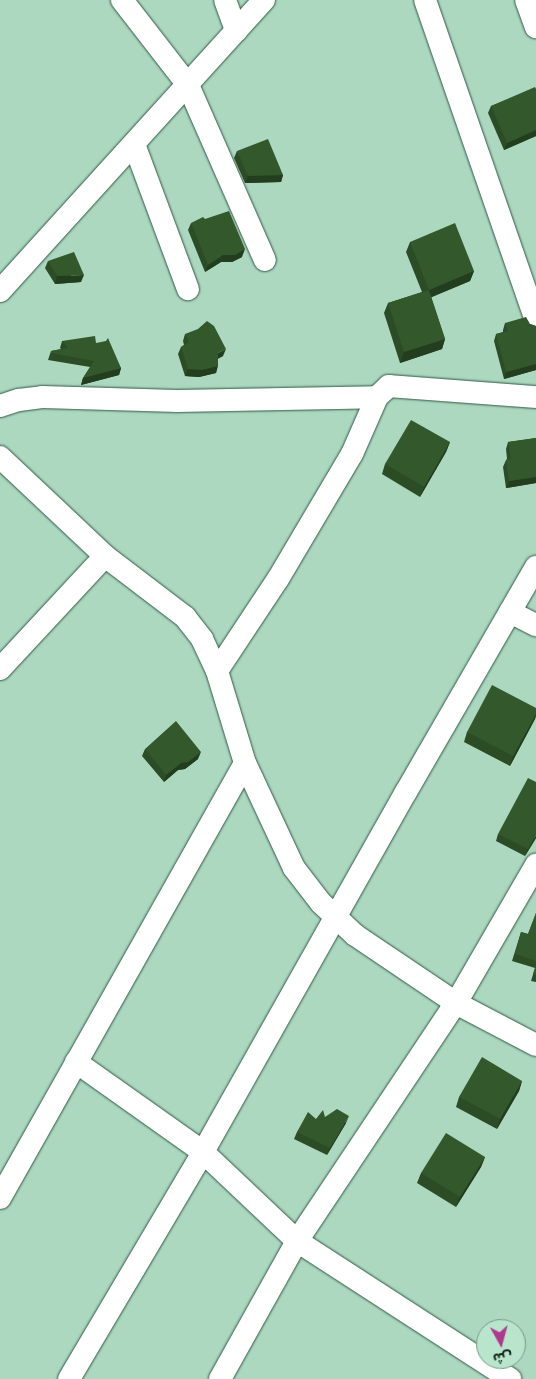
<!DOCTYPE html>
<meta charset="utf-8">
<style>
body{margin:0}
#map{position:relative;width:536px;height:1379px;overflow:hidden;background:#abd8bf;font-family:Ubuntu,"Noto Sans Arabic",sans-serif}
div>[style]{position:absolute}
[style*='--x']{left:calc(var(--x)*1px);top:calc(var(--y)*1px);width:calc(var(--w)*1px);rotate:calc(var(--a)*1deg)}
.roads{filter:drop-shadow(0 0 1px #305844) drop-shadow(0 0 1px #305844)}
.minor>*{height:22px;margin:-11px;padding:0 11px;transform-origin:11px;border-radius:11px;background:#fff}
.wall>*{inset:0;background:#2b4c25}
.shaded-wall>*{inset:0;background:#233e1e}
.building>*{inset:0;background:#32582b}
span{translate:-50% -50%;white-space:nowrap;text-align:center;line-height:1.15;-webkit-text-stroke:5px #b8e5cc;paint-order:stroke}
.north{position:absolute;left:476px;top:1319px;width:50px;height:50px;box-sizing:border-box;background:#b8e5cc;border:1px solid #769886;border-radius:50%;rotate:173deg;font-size:14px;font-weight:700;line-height:20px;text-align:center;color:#14251c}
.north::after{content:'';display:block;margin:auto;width:18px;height:22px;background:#b0398f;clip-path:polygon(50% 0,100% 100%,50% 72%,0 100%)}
</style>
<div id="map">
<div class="roads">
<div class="minor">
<i style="--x:122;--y:0;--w:108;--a:52.2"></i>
<i style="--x:188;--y:85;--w:191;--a:66.3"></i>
<i style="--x:225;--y:0;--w:33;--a:70"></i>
<i style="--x:425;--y:0;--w:340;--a:70.9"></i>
<i style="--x:526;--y:0;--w:29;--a:70"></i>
<i style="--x:134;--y:144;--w:155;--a:69.6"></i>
<i style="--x:0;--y:291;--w:393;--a:-47.8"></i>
<i style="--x:0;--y:406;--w:20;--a:-18"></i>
<i style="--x:19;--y:400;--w:23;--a:-7"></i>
<i style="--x:42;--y:397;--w:135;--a:1.7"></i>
<i style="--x:177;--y:401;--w:200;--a:-1.1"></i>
<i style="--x:0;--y:457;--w:144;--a:43.3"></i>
<i style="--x:105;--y:556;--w:101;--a:37.3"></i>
<i style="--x:185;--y:617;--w:28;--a:52"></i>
<i style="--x:202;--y:639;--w:35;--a:65"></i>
<i style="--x:217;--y:671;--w:96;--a:73.1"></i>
<i style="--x:245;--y:763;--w:116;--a:65"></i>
<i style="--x:294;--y:868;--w:44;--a:52.4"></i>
<i style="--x:321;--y:903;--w:47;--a:43.3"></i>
<i style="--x:355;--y:935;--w:122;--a:34"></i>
<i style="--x:456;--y:1003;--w:90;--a:27.7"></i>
<i style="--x:510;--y:612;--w:29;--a:27"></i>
<i style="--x:0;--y:669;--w:154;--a:-47.1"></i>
<i style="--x:217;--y:671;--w:110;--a:-56.5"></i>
<i style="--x:278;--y:579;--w:145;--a:-59.4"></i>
<i style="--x:352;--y:454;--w:62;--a:-66.3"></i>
<i style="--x:377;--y:397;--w:16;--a:-43"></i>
<i style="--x:389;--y:386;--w:147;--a:4.3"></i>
<i style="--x:76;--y:1062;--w:156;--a:35.3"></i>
<i style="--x:203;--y:1152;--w:129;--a:43.4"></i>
<i style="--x:297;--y:1241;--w:254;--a:32.9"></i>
<i style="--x:0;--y:1198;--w:499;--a:-60.6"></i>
<i style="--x:69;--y:1379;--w:264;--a:-59.4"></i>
<i style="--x:203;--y:1152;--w:413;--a:-60.6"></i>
<i style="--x:406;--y:792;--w:260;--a:-60"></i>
<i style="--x:220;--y:1379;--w:158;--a:-60.8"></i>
<i style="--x:297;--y:1241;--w:286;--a:-56.3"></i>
<i style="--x:456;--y:1003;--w:160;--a:-59.9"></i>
</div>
</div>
<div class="wall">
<i style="clip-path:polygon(536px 89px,536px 136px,504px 150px,488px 113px,491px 106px)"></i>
<i style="clip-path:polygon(237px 151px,283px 175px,281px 182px,245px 183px,234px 158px)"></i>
<i style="clip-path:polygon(191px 223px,242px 257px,232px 262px,221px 262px,205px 272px,188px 230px)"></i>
<i style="clip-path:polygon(410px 242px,474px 271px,470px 281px,431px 297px,445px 339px,442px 349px,400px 363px,384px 313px,388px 303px,422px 292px,406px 252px)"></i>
<i style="clip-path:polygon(48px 261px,81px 282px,55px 284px,45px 268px)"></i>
<i style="clip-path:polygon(505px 323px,530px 324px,536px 326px,536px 370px,504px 379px,494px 341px,496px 334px,503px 332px,503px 330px)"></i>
<i style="clip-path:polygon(185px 334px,223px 356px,218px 358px,216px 373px,199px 377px,185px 376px,178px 354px,181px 347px,184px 345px,183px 341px)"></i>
<i style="clip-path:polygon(62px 341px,96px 343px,121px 368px,119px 375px,81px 385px,83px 378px,90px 367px,48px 360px,51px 351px,61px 349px,60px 348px)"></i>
<i style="clip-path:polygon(536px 438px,536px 483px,506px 488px,503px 467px,506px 460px,507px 459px,506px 449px,508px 442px)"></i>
<i style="clip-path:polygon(450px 442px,446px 452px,420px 497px,382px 474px,385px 464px)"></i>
<i style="clip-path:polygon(536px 708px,536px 716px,535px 719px,510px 766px,464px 742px,467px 732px)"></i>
<i style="clip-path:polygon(145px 749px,198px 759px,185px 769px,178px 770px,164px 782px,142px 756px)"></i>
<i style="clip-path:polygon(498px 834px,536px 838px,525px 856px,496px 841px)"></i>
<i style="clip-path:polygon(536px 913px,536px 982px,531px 981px,535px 968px,512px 961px,521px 932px,528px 934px)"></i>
<i style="clip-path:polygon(522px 1081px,519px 1091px,497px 1129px,456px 1107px,459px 1097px)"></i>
<i style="clip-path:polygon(325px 1117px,346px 1123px,327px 1155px,294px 1139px,297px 1132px,316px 1119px)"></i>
<i style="clip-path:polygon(485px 1157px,481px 1167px,456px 1207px,417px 1183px,421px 1173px)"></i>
</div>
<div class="shaded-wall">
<i style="clip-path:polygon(536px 130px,536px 136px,504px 150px,507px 143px)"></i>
<i style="clip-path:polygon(283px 175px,281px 182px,245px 183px,248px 176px)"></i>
<i style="clip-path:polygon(245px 249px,242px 257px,232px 262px,221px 262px,205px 272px,208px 265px,223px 255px)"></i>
<i style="clip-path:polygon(474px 271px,470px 281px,425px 300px,429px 290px)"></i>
<i style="clip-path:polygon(84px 275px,81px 282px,55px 284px,57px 276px)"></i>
<i style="clip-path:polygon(445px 339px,442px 349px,400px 363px,404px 352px)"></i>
<i style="clip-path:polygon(226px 349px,223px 356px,216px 360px,218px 353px)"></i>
<i style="clip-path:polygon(536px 364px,536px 370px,504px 379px,506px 372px)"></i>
<i style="clip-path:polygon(218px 366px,216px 373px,199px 377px,185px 376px,188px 369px)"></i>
<i style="clip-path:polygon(121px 368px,119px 375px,81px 385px,83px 378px)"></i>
<i style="clip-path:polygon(450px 442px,446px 452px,420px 497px,424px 487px)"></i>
<i style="clip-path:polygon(536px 477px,536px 483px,506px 488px,509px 481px)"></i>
<i style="clip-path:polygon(536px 714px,535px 719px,510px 766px,513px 756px)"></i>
<i style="clip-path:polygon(201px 752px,198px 759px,185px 769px,178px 770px,164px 782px,166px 775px,181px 763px)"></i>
<i style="clip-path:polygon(536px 835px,536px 838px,525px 856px,528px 849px)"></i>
<i style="clip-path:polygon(522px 1081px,519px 1091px,497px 1129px,500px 1119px)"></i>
<i style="clip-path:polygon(349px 1116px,346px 1123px,327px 1155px,330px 1148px)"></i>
<i style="clip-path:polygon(485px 1157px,481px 1167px,456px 1207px,460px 1197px)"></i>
</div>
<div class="building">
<i style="clip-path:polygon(535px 87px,536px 89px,536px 130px,507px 143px,491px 106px)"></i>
<i style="clip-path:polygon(268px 139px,283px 175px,248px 176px,237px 151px)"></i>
<i style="clip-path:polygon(229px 211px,245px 249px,235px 255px,223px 255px,208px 265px,191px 223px,203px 217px,205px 219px)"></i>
<i style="clip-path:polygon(455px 223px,474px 271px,429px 290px,410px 242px)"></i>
<i style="clip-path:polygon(74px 252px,84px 275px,57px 276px,48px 261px)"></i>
<i style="clip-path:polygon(429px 290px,445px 339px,404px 352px,388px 303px)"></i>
<i style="clip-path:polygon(526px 317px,530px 324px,536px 326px,536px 364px,506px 372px,496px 334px,508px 331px,505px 323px)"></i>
<i style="clip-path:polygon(207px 321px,214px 326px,226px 349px,218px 353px,218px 366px,202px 370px,188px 369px,181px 347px,189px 342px,185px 334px,198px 329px)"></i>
<i style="clip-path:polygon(95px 336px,96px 343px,106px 341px,108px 338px,121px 368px,83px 378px,94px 361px,51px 353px,51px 351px,68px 348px,62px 341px)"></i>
<i style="clip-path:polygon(411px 420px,450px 442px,424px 487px,385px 464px)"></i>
<i style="clip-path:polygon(536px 438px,536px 477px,509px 481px,506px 460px,511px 459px,508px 442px)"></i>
<i style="clip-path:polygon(492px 685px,536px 708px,536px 714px,513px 756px,467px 732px)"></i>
<i style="clip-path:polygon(176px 721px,201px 752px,188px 762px,181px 763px,166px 775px,145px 749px)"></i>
<i style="clip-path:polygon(528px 778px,536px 782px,536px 835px,528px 849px,498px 834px)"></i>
<i style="clip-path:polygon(536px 913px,536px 961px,515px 954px,521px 932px,528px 934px)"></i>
<i style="clip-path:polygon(536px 965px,536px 975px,533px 974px)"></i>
<i style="clip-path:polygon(482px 1057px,522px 1081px,500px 1119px,459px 1097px)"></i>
<i style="clip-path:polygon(337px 1109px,349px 1116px,330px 1148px,297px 1132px,308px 1112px,316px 1119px,323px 1110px,325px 1117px)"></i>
<i style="clip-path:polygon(446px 1133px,485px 1157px,460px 1197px,421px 1173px)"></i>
</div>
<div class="north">ش</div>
</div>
